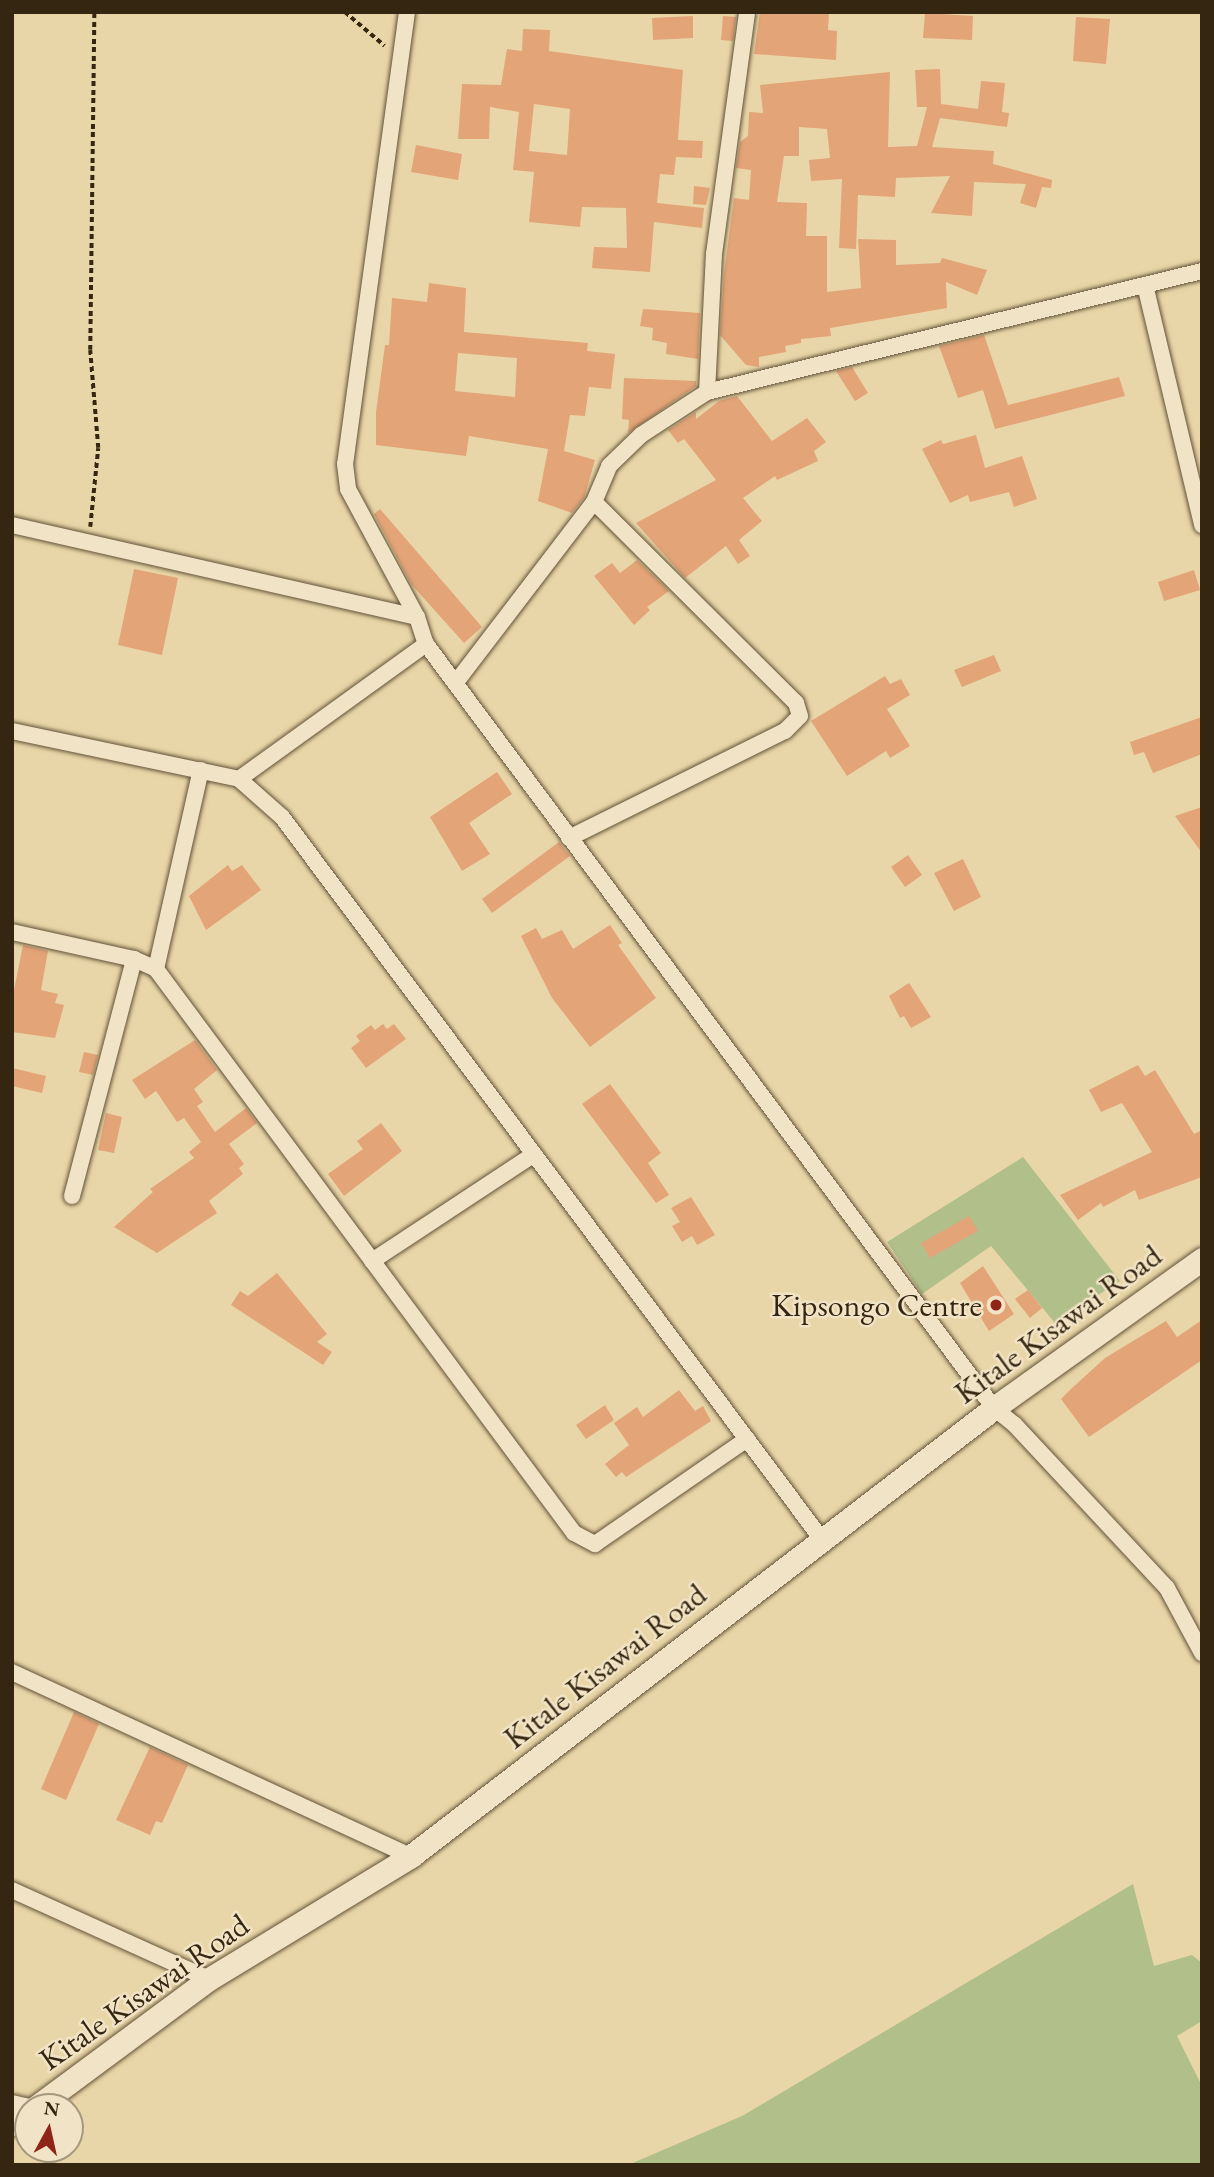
<!DOCTYPE html>
<style>
body{margin:0}
#map{position:relative;width:1214px;height:2177px;overflow:hidden;background:#e9d6a8;font-family:"EB Garamond",serif}
div>[style]{position:absolute}
[style*='--x']{left:calc(var(--x)*1px);top:calc(var(--y)*1px);width:calc(var(--w)*1px);rotate:calc(var(--a)*1deg)}
.green>*{inset:0;background:#b1bf8b}
.building>*{inset:0;background:#e3a478}
.path>*{height:3.5px;margin-top:-1.75px;transform-origin:0;background:repeating-linear-gradient(90deg,#352612 0 5px,transparent 0 8.5px)}
.roads{filter:drop-shadow(0 0 2px #625238) drop-shadow(0 0 2px #625238)}
.street>*{height:16px;margin:-8px;padding:0 8px;transform-origin:8px;border-radius:8px;background:#f1e4c6}
.secondary>*{height:23px;margin:-11.5px;padding:0 11.5px;transform-origin:11.5px;border-radius:11.5px;background:#f1e4c6}
.dots>*{width:19px;height:19px;translate:-50% -50%;box-sizing:border-box;border:4px solid #f1e4c6;border-radius:50%}
span{translate:-50% -50%;white-space:nowrap;text-align:center;line-height:1.15;-webkit-text-stroke:5px #f1e4c6;paint-order:stroke}
.poi-label{font-size:32px;color:#352612}
.right{translate:-100% -50%;text-align:right}
.street-label{font-size:32px;color:#352612}
.frame{position:absolute;inset:0;border:14px solid #352612;pointer-events:none}
.north{position:absolute;left:14px;top:2093px;width:70px;height:70px;box-sizing:border-box;background:#f1e4c6;border:2px solid #a6987e;border-radius:50%;rotate:8deg;font-size:19px;font-weight:700;line-height:28px;text-align:center;color:#352612}
.north::after{content:'';display:block;margin:auto;width:24px;height:32px;background:#8f2418;clip-path:polygon(50% 0,100% 100%,50% 72%,0 100%)}
</style>
<div id="map">
<div class="green">
<i style="clip-path:polygon(1023px 1157px,1120px 1281px,1055px 1323px,991px 1246px,922px 1294px,887px 1242px)"></i>
<i style="clip-path:polygon(1133px 1884px,1154px 1966px,1192px 1955px,1202px 1963px,1202px 2021px,1177px 2036px,1202px 2086px,1202px 2165px,628px 2165px,742px 2116px)"></i>
</div>
<div class="building">
<i style="clip-path:polygon(760px 12px,829px 12px,828px 30px,837px 31px,836px 60px,754px 54px)"></i>
<i style="clip-path:polygon(925px 13px,973px 16px,972px 40px,923px 38px)"></i>
<i style="clip-path:polygon(693px 16px,693px 38px,653px 40px,652px 18px)"></i>
<i style="clip-path:polygon(723px 16px,736px 17px,733px 41px,721px 40px)"></i>
<i style="clip-path:polygon(1076px 17px,1110px 19px,1106px 64px,1073px 61px)"></i>
<i style="clip-path:polygon(evenodd,523px 29px,550px 30px,549px 51px,683px 70px,678px 140px,703px 141px,702px 158px,676px 157px,674px 175px,660px 174px,657px 203px,704px 208px,702px 228px,654px 222px,650px 272px,592px 268px,594px 247px,627px 248px,626px 208px,582px 207px,580px 227px,529px 222px,534px 172px,513px 170px,519px 112px,490px 107px,489px 139px,458px 139px,462px 84px,501px 85px,507px 49px,522px 51px,523px 29px,534px 104px,570px 109px,567px 155px,529px 151px,534px 104px)"></i>
<i style="clip-path:polygon(940px 69px,941px 104px,978px 109px,981px 81px,1005px 83px,1002px 112px,1009px 113px,1007px 127px,940px 118px,932px 147px,994px 151px,993px 164px,1052px 180px,1051px 188px,1042px 187px,1036px 208px,1020px 203px,1026px 184px,974px 182px,972px 216px,931px 213px,950px 176px,896px 178px,895px 197px,858px 195px,856px 249px,839px 248px,842px 179px,811px 181px,809px 160px,830px 158px,827px 129px,799px 127px,799px 156px,784px 156px,777px 202px,807px 203px,806px 236px,827px 236px,827px 292px,861px 288px,858px 239px,896px 240px,896px 265px,940px 263px,942px 258px,987px 270px,977px 295px,946px 282px,947px 308px,830px 328px,831px 336px,801px 339px,801px 343px,785px 346px,786px 352px,759px 357px,759px 367px,746px 365px,720px 335px,724px 274px,734px 198px,749px 200px,751px 170px,736px 168px,740px 142px,748px 136px,749px 112px,763px 113px,760px 85px,890px 72px,888px 147px,917px 146px,927px 107px,917px 107px,915px 70px)"></i>
<i style="clip-path:polygon(416px 145px,462px 154px,458px 180px,411px 172px)"></i>
<i style="clip-path:polygon(694px 186px,710px 188px,706px 205px,693px 204px)"></i>
<i style="clip-path:polygon(evenodd,429px 283px,466px 288px,464px 332px,588px 343px,587px 351px,615px 354px,611px 389px,589px 387px,585px 416px,570px 415px,564px 451px,595px 460px,584px 498px,572px 513px,538px 501px,548px 449px,469px 436px,466px 456px,376px 445px,376px 412px,385px 345px,389px 345px,392px 298px,427px 302px,429px 283px,458px 353px,517px 358px,515px 397px,455px 391px,458px 353px)"></i>
<i style="clip-path:polygon(643px 309px,700px 313px,698px 359px,666px 354px,667px 343px,652px 340px,653px 328px,640px 326px)"></i>
<i style="clip-path:polygon(984px 335px,1008px 405px,1119px 377px,1125px 396px,995px 429px,983px 390px,958px 398px,939px 346px)"></i>
<i style="clip-path:polygon(852px 367px,868px 393px,855px 401px,836px 371px)"></i>
<i style="clip-path:polygon(624px 378px,696px 381px,696px 386px,628px 433px,629px 420px,622px 419px)"></i>
<i style="clip-path:polygon(737px 396px,772px 441px,807px 418px,826px 442px,814px 451px,818px 461px,777px 480px,775px 476px,743px 498px,762px 521px,739px 540px,750px 556px,738px 564px,726px 546px,685px 578px,636px 523px,716px 480px,684px 439px,678px 443px,668px 430px,696px 412px,696px 419px,719px 401px)"></i>
<i style="clip-path:polygon(976px 435px,985px 468px,1022px 456px,1037px 499px,1014px 507px,1009px 492px,970px 502px,968px 495px,950px 503px,922px 449px,941px 440px,943px 444px)"></i>
<i style="clip-path:polygon(380px 509px,482px 627px,464px 643px,411px 584px,374px 514px)"></i>
<i style="clip-path:polygon(637px 560px,669px 591px,647px 607px,650px 610px,634px 625px,594px 576px,612px 563px,620px 573px)"></i>
<i style="clip-path:polygon(134px 569px,178px 578px,162px 655px,118px 645px)"></i>
<i style="clip-path:polygon(1194px 570px,1200px 590px,1164px 601px,1158px 582px)"></i>
<i style="clip-path:polygon(994px 655px,1001px 671px,962px 687px,954px 670px)"></i>
<i style="clip-path:polygon(885px 676px,890px 684px,901px 679px,910px 695px,887px 709px,910px 746px,890px 758px,886px 751px,847px 776px,811px 721px)"></i>
<i style="clip-path:polygon(1202px 717px,1202px 754px,1153px 773px,1144px 752px,1134px 755px,1130px 742px)"></i>
<i style="clip-path:polygon(497px 772px,512px 794px,469px 823px,490px 854px,462px 871px,430px 817px)"></i>
<i style="clip-path:polygon(1202px 807px,1202px 853px,1175px 816px)"></i>
<i style="clip-path:polygon(559px 842px,570px 856px,492px 913px,482px 899px)"></i>
<i style="clip-path:polygon(908px 855px,922px 875px,905px 887px,891px 867px)"></i>
<i style="clip-path:polygon(963px 859px,981px 897px,954px 911px,934px 873px)"></i>
<i style="clip-path:polygon(228px 865px,232px 871px,242px 865px,261px 890px,206px 930px,189px 896px)"></i>
<i style="clip-path:polygon(610px 925px,622px 943px,618px 945px,656px 998px,590px 1047px,552px 998px,521px 936px,536px 928px,542px 939px,562px 930px,573px 949px)"></i>
<i style="clip-path:polygon(23px 945px,48px 951px,41px 990px,58px 994px,55px 1003px,64px 1005px,55px 1038px,12px 1032px,12px 1000px)"></i>
<i style="clip-path:polygon(909px 983px,931px 1017px,911px 1028px,904px 1016px,900px 1018px,889px 996px)"></i>
<i style="clip-path:polygon(383px 1024px,387px 1029px,394px 1024px,406px 1039px,366px 1068px,351px 1048px,360px 1041px,356px 1036px,371px 1025px,375px 1030px)"></i>
<i style="clip-path:polygon(195px 1040px,217px 1070px,194px 1089px,203px 1102px,197px 1106px,215px 1132px,246px 1108px,257px 1123px,229px 1144px,244px 1164px,239px 1168px,243px 1174px,209px 1201px,217px 1213px,157px 1253px,114px 1227px,153px 1192px,150px 1189px,194px 1158px,189px 1152px,201px 1142px,184px 1118px,177px 1122px,156px 1091px,145px 1099px,132px 1080px)"></i>
<i style="clip-path:polygon(84px 1052px,98px 1055px,93px 1075px,79px 1072px)"></i>
<i style="clip-path:polygon(1138px 1065px,1145px 1076px,1155px 1070px,1194px 1134px,1202px 1130px,1202px 1177px,1139px 1200px,1135px 1190px,1103px 1207px,1101px 1203px,1078px 1220px,1060px 1195px,1152px 1152px,1122px 1103px,1101px 1112px,1089px 1090px)"></i>
<i style="clip-path:polygon(12px 1068px,46px 1076px,42px 1093px,12px 1086px)"></i>
<i style="clip-path:polygon(610px 1084px,661px 1153px,648px 1163px,669px 1195px,656px 1203px,582px 1104px)"></i>
<i style="clip-path:polygon(106px 1113px,122px 1117px,114px 1153px,98px 1150px)"></i>
<i style="clip-path:polygon(381px 1123px,402px 1151px,344px 1196px,328px 1174px,363px 1149px,357px 1141px)"></i>
<i style="clip-path:polygon(691px 1197px,715px 1235px,697px 1245px,692px 1236px,682px 1242px,672px 1226px,680px 1222px,671px 1208px)"></i>
<i style="clip-path:polygon(969px 1216px,978px 1231px,930px 1258px,921px 1243px)"></i>
<i style="clip-path:polygon(983px 1266px,1014px 1314px,989px 1331px,960px 1283px)"></i>
<i style="clip-path:polygon(277px 1273px,327px 1334px,317px 1342px,332px 1352px,323px 1365px,231px 1305px,240px 1291px,248px 1296px)"></i>
<i style="clip-path:polygon(1028px 1290px,1042px 1308px,1030px 1318px,1015px 1299px)"></i>
<i style="clip-path:polygon(1202px 1320px,1202px 1360px,1089px 1437px,1061px 1399px,1071px 1389px,1105px 1358px,1166px 1321px,1177px 1337px)"></i>
<i style="clip-path:polygon(679px 1390px,695px 1411px,703px 1406px,711px 1421px,626px 1477px,622px 1472px,616px 1477px,605px 1464px,629px 1445px,614px 1423px,637px 1407px,643px 1417px)"></i>
<i style="clip-path:polygon(605px 1405px,614px 1420px,586px 1439px,576px 1425px)"></i>
<i style="clip-path:polygon(74px 1712px,99px 1724px,66px 1800px,41px 1789px)"></i>
<i style="clip-path:polygon(150px 1747px,188px 1765px,162px 1823px,156px 1821px,150px 1835px,116px 1820px)"></i>
</div>
<div class="path">
<i style="--x:345;--y:12;--w:52;--a:40.4"></i>
<i style="--x:90;--y:527;--w:79;--a:-84.2"></i>
<i style="--x:98;--y:448;--w:98;--a:-94.7"></i>
<i style="--x:90;--y:350;--w:338;--a:-89.3"></i>
</div>
<div class="roads">
<div class="street">
<i style="--x:407;--y:12;--w:456;--a:97.8"></i>
<i style="--x:345;--y:464;--w:25;--a:83"></i>
<i style="--x:348;--y:489;--w:145;--a:61.7"></i>
<i style="--x:417;--y:617;--w:28;--a:72"></i>
<i style="--x:426;--y:644;--w:952;--a:53.37"></i>
<i style="--x:994;--y:1408;--w:26;--a:39"></i>
<i style="--x:1014;--y:1424;--w:224;--a:47"></i>
<i style="--x:1167;--y:1588;--w:74;--a:61.7"></i>
<i style="--x:1145;--y:285;--w:247;--a:76.6"></i>
<i style="--x:707;--y:392;--w:138;--a:-87.1"></i>
<i style="--x:714;--y:254;--w:244;--a:-82.2"></i>
<i style="--x:12;--y:525;--w:415;--a:12.8"></i>
<i style="--x:457;--y:681;--w:225;--a:-52.6"></i>
<i style="--x:594;--y:502;--w:39;--a:-67"></i>
<i style="--x:609;--y:466;--w:45;--a:-44.1"></i>
<i style="--x:641;--y:435;--w:79;--a:-33.1"></i>
<i style="--x:707;--y:392;--w:510;--a:-13.74"></i>
<i style="--x:12;--y:731;--w:232;--a:11.9"></i>
<i style="--x:239;--y:779;--w:57;--a:41.5"></i>
<i style="--x:282;--y:817;--w:904;--a:53.23"></i>
<i style="--x:239;--y:779;--w:231;--a:-35.8"></i>
<i style="--x:569;--y:838;--w:241;--a:-26.4"></i>
<i style="--x:785;--y:731;--w:21;--a:-45"></i>
<i style="--x:800;--y:716;--w:14;--a:-107"></i>
<i style="--x:796;--y:703;--w:285;--a:-135.1"></i>
<i style="--x:12;--y:932;--w:125;--a:12.5"></i>
<i style="--x:134;--y:959;--w:24;--a:24"></i>
<i style="--x:156;--y:969;--w:702;--a:53.46"></i>
<i style="--x:574;--y:1533;--w:24;--a:28"></i>
<i style="--x:595;--y:1544;--w:185;--a:-34.6"></i>
<i style="--x:156;--y:969;--w:204;--a:-77.3"></i>
<i style="--x:72;--y:1196;--w:245;--a:-75.3"></i>
<i style="--x:372;--y:1261;--w:194;--a:-33.4"></i>
<i style="--x:12;--y:1672;--w:439;--a:24.8"></i>
<i style="--x:12;--y:1890;--w:216;--a:24.3"></i>
<i style="--x:12;--y:2103;--w:17;--a:13"></i>
</div>
<div class="secondary">
<i style="--x:36;--y:2107;--w:215;--a:-36.5"></i>
<i style="--x:209;--y:1979;--w:237;--a:-31.3"></i>
<i style="--x:411;--y:1856;--w:735;--a:-37.54"></i>
<i style="--x:994;--y:1408;--w:256;--a:-35.6"></i>
<i style="--x:12;--y:2124;--w:19;--a:-35"></i>
</div>
</div>
<div class="dots">
<i style="left:996px;top:1305px;background:#8f2418"></i>
</div>
<div class="poi-label">
<span class="right" style="left:982px;top:1305px">Kipsongo Centre</span>
</div>
<div class="street-label">
<span style="left:1058px;top:1324px;rotate:-36deg">Kitale Kisawai Road</span>
<span style="left:605px;top:1666px;rotate:-38deg">Kitale Kisawai Road</span>
<span style="left:144px;top:1992px;rotate:-35deg">Kitale Kisawai Road</span>
</div>
<div class="frame"></div>
<div class="north">N</div>
</div>
